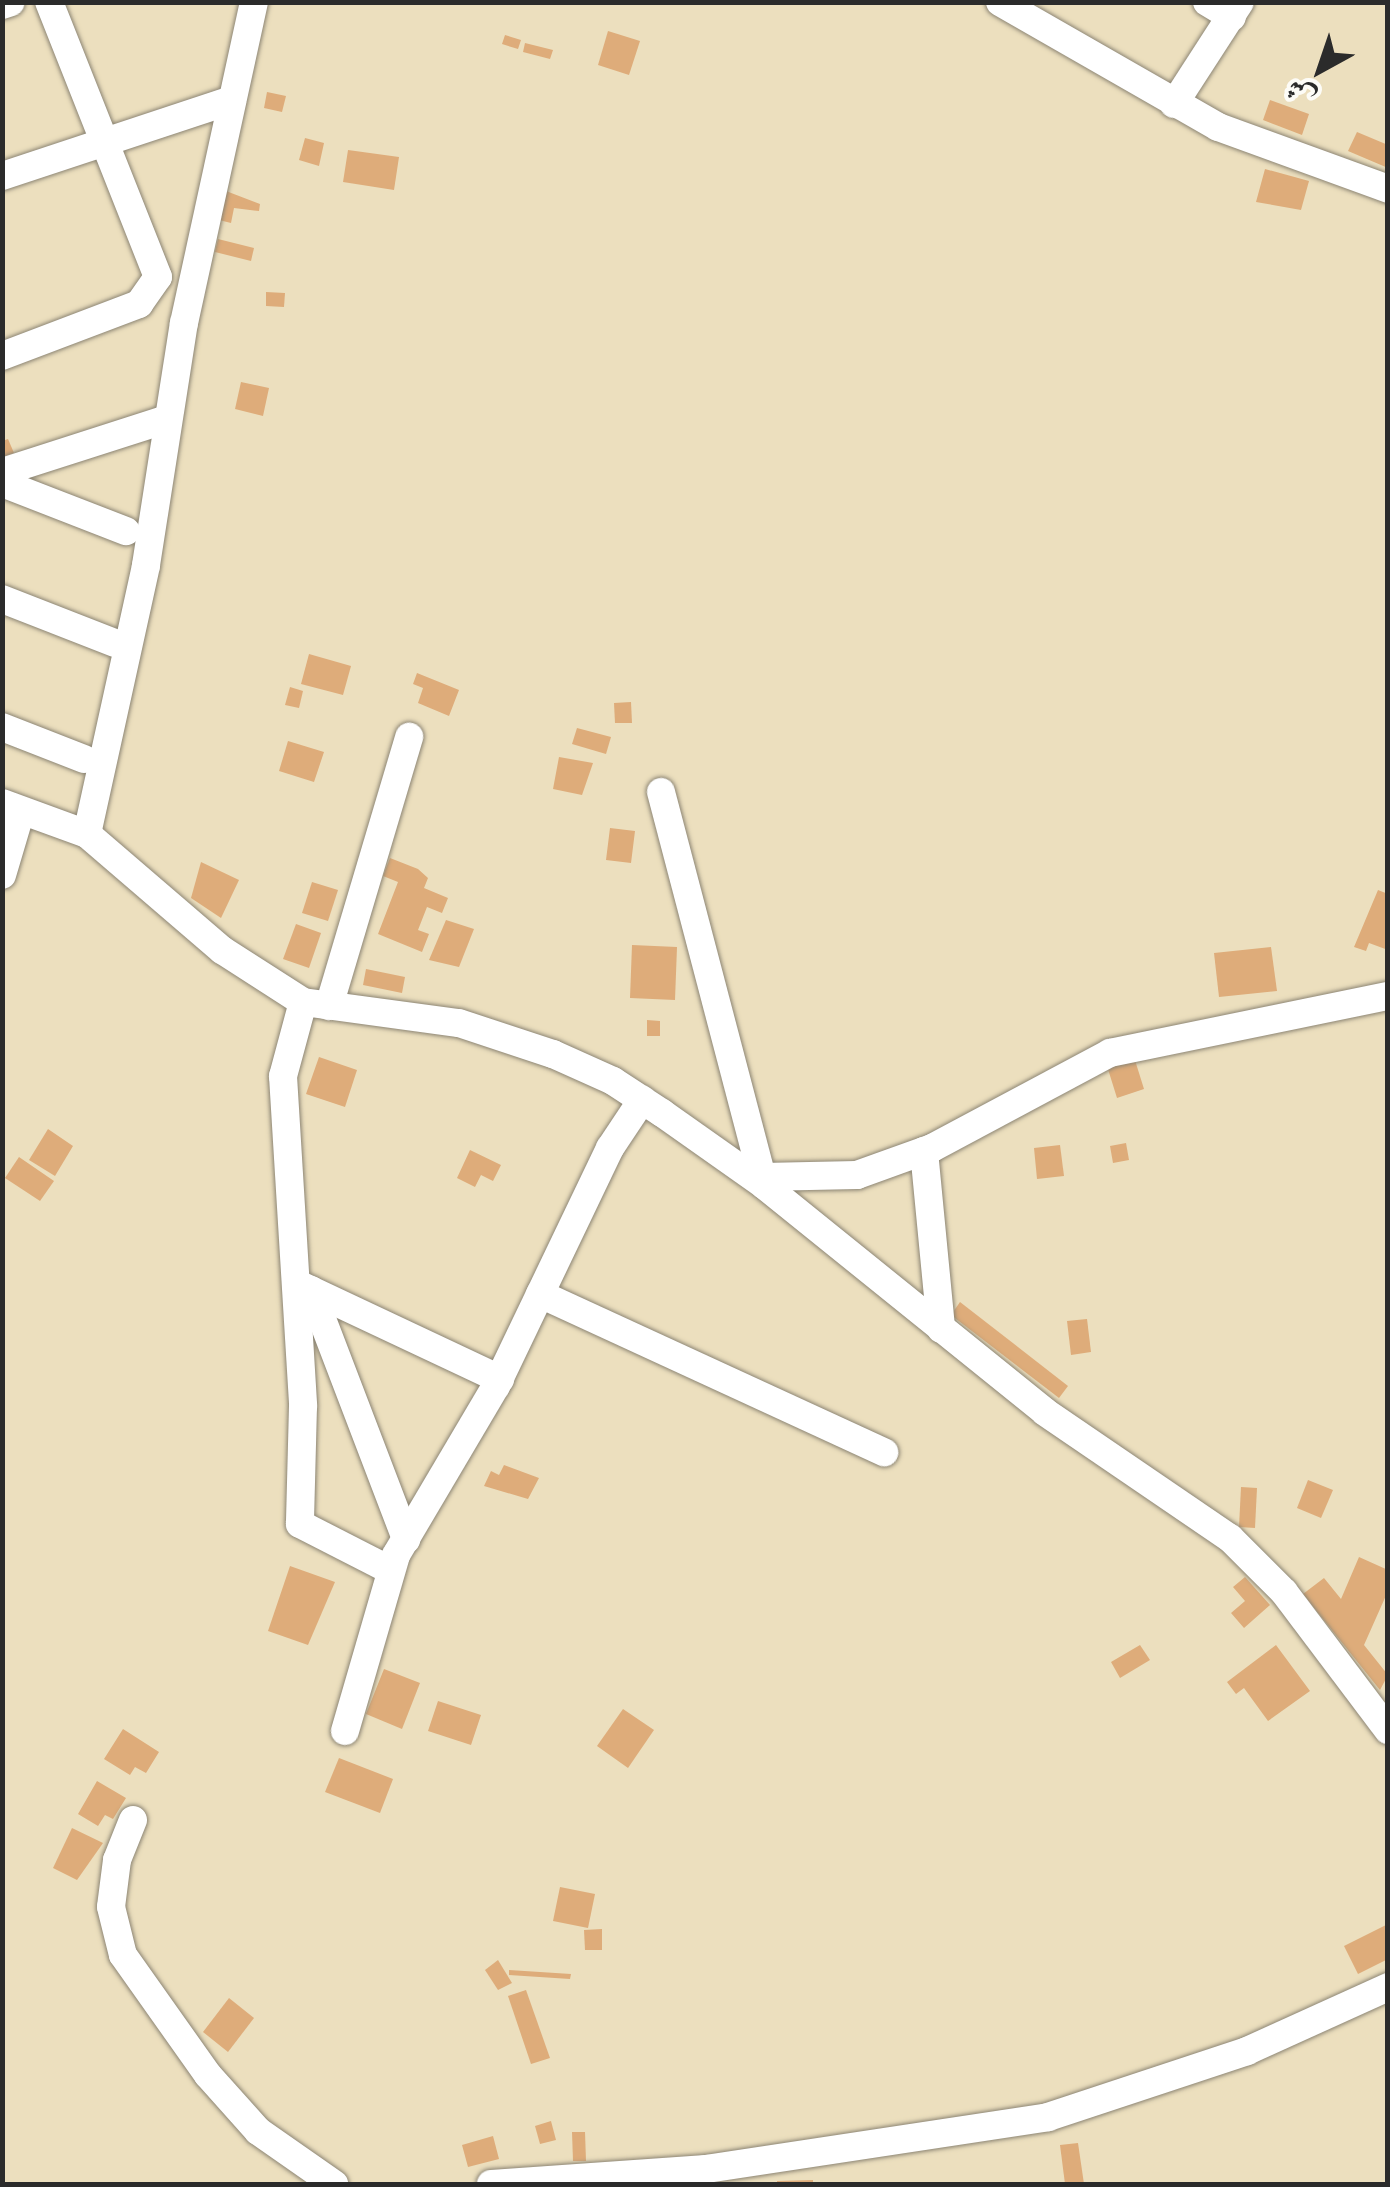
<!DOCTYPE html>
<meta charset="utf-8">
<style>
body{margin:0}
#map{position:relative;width:1390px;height:2187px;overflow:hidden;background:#ecdfbe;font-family:"IM FELL French Canon",Amiri,serif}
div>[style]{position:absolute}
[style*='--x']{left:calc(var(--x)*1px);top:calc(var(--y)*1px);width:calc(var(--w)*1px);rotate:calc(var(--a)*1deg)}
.building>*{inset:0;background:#deac7a}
.roads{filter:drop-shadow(0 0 2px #8c8574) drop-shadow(0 0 2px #8c8574)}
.minor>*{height:28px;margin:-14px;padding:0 14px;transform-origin:14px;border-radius:14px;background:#fff}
span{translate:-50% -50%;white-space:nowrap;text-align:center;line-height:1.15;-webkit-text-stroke:9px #fdfcf7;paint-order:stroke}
.frame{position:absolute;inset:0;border:5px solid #2b2b2b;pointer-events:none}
.north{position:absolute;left:1270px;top:20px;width:100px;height:100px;-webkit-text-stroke:8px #fdfcf7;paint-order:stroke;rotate:220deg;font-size:28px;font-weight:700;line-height:40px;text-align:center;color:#2b2b2b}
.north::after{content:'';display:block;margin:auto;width:35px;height:45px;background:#2b2b2b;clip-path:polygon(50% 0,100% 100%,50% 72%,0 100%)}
</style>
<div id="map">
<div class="building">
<i style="clip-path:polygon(608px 31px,640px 41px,629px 75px,598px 65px)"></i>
<i style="clip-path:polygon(505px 35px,521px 40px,518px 49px,502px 44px)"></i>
<i style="clip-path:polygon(525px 43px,553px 50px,550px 59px,523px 52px)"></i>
<i style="clip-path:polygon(267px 92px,286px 96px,282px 112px,264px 108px)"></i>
<i style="clip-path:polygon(1270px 100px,1309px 114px,1302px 135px,1263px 120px)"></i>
<i style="clip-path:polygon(1357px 132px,1388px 145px,1388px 168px,1348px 151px)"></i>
<i style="clip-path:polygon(305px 138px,324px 143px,319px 166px,299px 160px)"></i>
<i style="clip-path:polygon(348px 150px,399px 157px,394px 190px,343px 182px)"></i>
<i style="clip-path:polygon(1265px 169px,1309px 181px,1301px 210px,1256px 202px)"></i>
<i style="clip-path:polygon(226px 191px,260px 204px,259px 211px,234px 208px,231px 223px,219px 220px)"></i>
<i style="clip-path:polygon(218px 239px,254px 248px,251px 261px,215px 252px)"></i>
<i style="clip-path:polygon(266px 292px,285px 293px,284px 307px,266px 306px)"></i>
<i style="clip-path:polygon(241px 382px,269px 388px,263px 416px,235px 409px)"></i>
<i style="clip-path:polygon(8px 439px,14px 453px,2px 457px,2px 441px)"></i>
<i style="clip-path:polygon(309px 654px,351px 666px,343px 695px,301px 684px)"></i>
<i style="clip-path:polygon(417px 673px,459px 690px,449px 716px,418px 703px,423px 688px,413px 684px)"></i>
<i style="clip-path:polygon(290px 687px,303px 691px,299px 708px,285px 705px)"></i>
<i style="clip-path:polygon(631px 702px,632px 723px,615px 723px,614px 703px)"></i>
<i style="clip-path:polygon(577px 728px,611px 737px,606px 754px,572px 744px)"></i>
<i style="clip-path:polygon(288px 741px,324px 752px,314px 782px,279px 771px)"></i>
<i style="clip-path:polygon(559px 757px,593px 763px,582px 795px,553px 789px)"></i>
<i style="clip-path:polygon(610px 828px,635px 831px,631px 863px,606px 860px)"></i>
<i style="clip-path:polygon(390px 858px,418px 869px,428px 878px,424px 888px,448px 898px,442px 913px,427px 907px,418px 930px,429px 934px,422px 952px,378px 934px,398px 882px,383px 876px)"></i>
<i style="clip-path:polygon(201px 862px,239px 880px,221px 918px,191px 898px)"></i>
<i style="clip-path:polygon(312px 882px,338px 890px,328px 921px,302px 913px)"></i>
<i style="clip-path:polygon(1378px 890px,1388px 894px,1388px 950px,1369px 943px,1366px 951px,1354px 947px)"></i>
<i style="clip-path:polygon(446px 920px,474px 929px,459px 967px,429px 960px)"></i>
<i style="clip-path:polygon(296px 924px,321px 933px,309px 968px,283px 959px)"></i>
<i style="clip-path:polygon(632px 945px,677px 947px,675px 1000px,630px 998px)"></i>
<i style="clip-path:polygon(1271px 947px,1277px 991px,1219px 997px,1214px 953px)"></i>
<i style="clip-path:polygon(366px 969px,405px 977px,402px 993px,363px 985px)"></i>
<i style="clip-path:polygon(647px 1020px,660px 1021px,660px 1036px,647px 1036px)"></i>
<i style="clip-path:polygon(319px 1057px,357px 1070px,345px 1107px,306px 1094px)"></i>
<i style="clip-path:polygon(1134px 1057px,1144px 1089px,1117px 1098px,1107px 1066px)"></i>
<i style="clip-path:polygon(48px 1129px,73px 1146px,55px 1176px,29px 1160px)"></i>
<i style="clip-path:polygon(1126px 1143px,1129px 1160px,1113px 1163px,1110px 1146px)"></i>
<i style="clip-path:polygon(1060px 1145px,1064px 1176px,1037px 1179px,1034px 1148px)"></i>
<i style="clip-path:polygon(470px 1150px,501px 1165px,493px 1181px,481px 1175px,475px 1187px,457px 1178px)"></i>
<i style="clip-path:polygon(19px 1157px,54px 1181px,40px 1201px,5px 1178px)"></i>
<i style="clip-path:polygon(960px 1302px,1068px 1386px,1059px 1398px,951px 1315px)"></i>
<i style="clip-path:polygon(1087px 1319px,1091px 1352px,1071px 1355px,1067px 1321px)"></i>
<i style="clip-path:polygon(504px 1465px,539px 1478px,528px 1499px,484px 1486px,491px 1471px,499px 1475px)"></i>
<i style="clip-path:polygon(1308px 1480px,1333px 1490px,1321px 1518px,1297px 1508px)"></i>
<i style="clip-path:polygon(1241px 1487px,1257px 1488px,1255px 1528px,1239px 1527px)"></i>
<i style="clip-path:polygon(1359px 1557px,1388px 1570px,1388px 1591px,1364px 1645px,1388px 1675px,1380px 1690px,1303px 1594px,1324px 1578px,1341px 1599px)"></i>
<i style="clip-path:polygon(290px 1566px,335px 1582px,308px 1645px,268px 1631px)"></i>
<i style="clip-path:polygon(1245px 1577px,1270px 1605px,1244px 1628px,1231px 1613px,1245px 1601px,1233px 1587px)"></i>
<i style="clip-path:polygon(1140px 1645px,1150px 1660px,1120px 1678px,1111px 1662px)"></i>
<i style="clip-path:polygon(1276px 1645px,1310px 1691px,1268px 1721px,1244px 1688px,1236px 1694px,1227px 1682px)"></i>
<i style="clip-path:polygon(384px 1669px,420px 1683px,402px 1729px,366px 1714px)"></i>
<i style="clip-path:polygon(438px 1701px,481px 1715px,471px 1745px,428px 1731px)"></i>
<i style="clip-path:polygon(623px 1709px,654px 1730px,628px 1768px,597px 1746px)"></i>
<i style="clip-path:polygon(123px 1729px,159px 1752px,146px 1773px,135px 1767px,130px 1775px,104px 1759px)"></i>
<i style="clip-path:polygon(339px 1758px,393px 1779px,380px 1813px,325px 1792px)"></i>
<i style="clip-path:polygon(97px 1781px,126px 1798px,113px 1819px,105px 1815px,98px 1826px,78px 1814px)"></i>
<i style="clip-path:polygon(72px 1828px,103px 1843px,77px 1880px,53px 1868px)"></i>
<i style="clip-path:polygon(560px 1887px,595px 1894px,588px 1928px,553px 1921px)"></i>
<i style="clip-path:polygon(1388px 1924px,1388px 1959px,1358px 1974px,1344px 1946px)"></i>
<i style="clip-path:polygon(602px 1929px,602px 1950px,585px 1950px,584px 1930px)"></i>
<i style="clip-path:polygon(498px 1960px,512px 1983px,498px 1990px,485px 1970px)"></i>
<i style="clip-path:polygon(509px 1970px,571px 1974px,570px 1979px,509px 1975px)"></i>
<i style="clip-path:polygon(526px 1990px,550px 2058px,531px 2064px,508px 1996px)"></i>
<i style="clip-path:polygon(229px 1998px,254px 2018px,228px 2052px,203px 2032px)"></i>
<i style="clip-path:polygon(551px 2121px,556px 2140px,540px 2144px,535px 2126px)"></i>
<i style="clip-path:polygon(572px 2132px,585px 2132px,586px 2161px,573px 2161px)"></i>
<i style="clip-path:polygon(493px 2136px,499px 2159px,468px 2167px,462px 2145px)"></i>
<i style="clip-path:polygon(1078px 2143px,1084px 2184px,1065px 2184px,1060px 2145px)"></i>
<i style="clip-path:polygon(813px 2180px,813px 2184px,777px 2184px,777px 2181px)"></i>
</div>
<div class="roads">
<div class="minor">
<i style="--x:1000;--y:2;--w:251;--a:29.8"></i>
<i style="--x:1218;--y:127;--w:181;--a:20"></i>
<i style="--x:1207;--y:2;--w:29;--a:31"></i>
<i style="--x:2;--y:5;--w:9;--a:-18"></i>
<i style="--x:1174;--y:104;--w:121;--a:-57.1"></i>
<i style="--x:2;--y:176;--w:242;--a:-18.3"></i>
<i style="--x:2;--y:356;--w:147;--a:-20.8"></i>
<i style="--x:139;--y:304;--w:33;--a:-55"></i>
<i style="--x:158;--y:277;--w:296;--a:-111.6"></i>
<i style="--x:2;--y:472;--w:173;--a:-17.8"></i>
<i style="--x:2;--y:483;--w:133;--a:21.2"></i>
<i style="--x:2;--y:599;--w:121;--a:21.3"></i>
<i style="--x:2;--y:727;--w:88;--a:21.3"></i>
<i style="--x:661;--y:792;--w:406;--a:75.3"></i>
<i style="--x:2;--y:803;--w:90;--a:20"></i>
<i style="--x:87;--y:834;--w:275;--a:-77.6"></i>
<i style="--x:146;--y:565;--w:245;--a:-81.1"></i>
<i style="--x:184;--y:323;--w:329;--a:-77.7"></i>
<i style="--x:87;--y:834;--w:178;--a:40.7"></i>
<i style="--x:222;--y:950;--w:96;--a:32.7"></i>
<i style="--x:303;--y:1002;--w:157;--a:7.7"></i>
<i style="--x:459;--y:1023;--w:99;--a:18.3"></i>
<i style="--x:553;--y:1054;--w:66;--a:24.2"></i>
<i style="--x:613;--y:1081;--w:59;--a:33.1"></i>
<i style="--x:662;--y:1113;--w:125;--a:35.2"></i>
<i style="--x:764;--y:1185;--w:361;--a:38.9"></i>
<i style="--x:1045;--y:1412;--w:224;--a:34.3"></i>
<i style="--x:1230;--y:1538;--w:76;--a:45"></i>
<i style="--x:1284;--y:1592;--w:173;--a:53"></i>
<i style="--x:2;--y:875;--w:67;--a:-73.5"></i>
<i style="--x:303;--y:1002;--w:77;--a:105.1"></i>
<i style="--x:283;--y:1076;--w:331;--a:86.5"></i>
<i style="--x:303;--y:1406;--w:118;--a:91.5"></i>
<i style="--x:300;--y:1524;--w:101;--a:27.1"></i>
<i style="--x:329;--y:1006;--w:281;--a:-73.4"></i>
<i style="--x:924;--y:1151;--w:179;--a:84.5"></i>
<i style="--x:762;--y:1177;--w:95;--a:-1.2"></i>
<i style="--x:857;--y:1175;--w:80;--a:-19.8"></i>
<i style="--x:932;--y:1148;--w:202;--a:-28.1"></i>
<i style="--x:1110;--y:1053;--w:284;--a:-11.6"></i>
<i style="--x:302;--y:1286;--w:219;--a:25.2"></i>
<i style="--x:311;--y:1290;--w:267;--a:69.1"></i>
<i style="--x:540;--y:1294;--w:379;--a:24.7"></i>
<i style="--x:345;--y:1731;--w:183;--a:-73.8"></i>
<i style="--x:396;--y:1555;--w:196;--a:-59.4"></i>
<i style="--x:496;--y:1386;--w:264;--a:-64.4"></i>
<i style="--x:610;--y:1148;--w:58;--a:-56.3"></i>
<i style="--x:133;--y:1820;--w:43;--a:111.8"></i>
<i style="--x:117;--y:1860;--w:47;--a:97.3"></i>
<i style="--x:111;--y:1907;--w:49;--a:76"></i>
<i style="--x:123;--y:1955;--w:147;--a:54.7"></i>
<i style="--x:208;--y:2075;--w:75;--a:48.2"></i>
<i style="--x:258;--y:2131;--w:93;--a:34.9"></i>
<i style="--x:491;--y:2184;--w:216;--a:-4"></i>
<i style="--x:706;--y:2169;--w:346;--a:-8.6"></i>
<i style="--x:1048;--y:2117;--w:210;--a:-18.3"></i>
<i style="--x:1247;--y:2051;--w:155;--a:-24.4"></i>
</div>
</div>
<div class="frame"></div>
<div class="north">ش</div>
</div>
